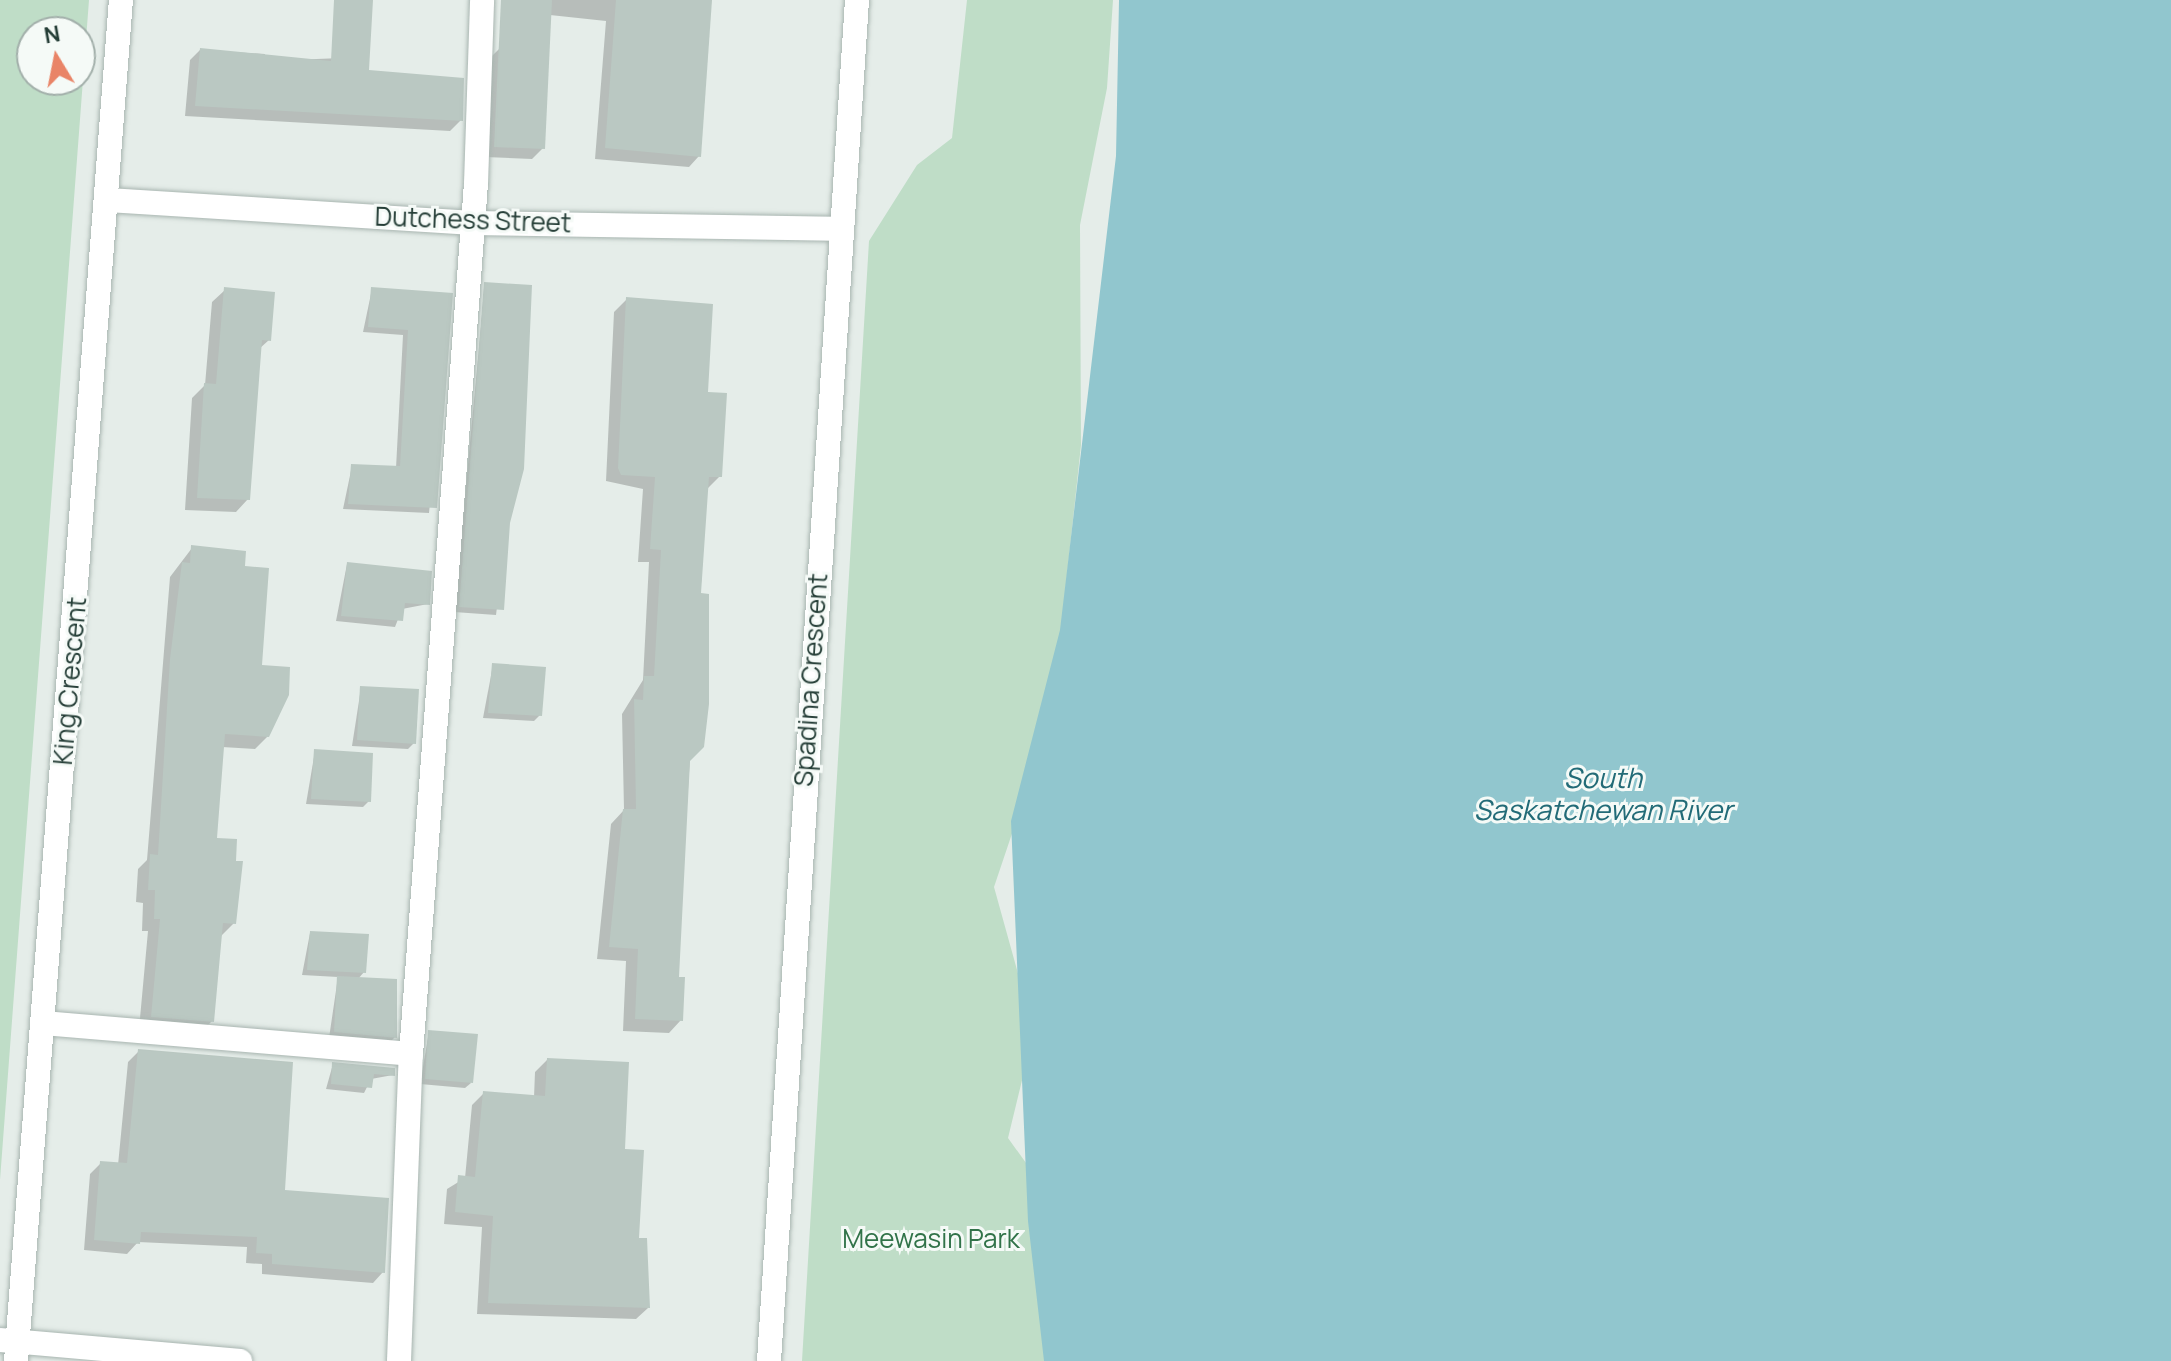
<!DOCTYPE html>
<style>
body{margin:0}
#map{position:relative;width:2171px;height:1361px;overflow:hidden;background:#e5ede9;font-family:Manrope,sans-serif}
div>[style]{position:absolute}
[style*='--x']{left:calc(var(--x)*1px);top:calc(var(--y)*1px);width:calc(var(--w)*1px);rotate:calc(var(--a)*1deg)}
.green>*{inset:0;background:#bfddc7}
.water>*{inset:0;background:#91c6ce}
.shadow>*{inset:0;background:#0003}
.building>*{inset:0;background:#bac8c2}
.roads{filter:drop-shadow(0 0 2px #a8b5b0) drop-shadow(0 0 2px #a8b5b0)}
.lane>*{height:24px;margin:-12px;padding:0 12px;transform-origin:12px;border-radius:12px;background:#fff}
.street>*{height:24px;margin:-12px;padding:0 12px;transform-origin:12px;border-radius:12px;background:#fff}
.secondary>*{height:24px;margin:-12px;padding:0 12px;transform-origin:12px;border-radius:12px;background:#fff}
span{translate:-50% -50%;white-space:nowrap;text-align:center;line-height:1.15;-webkit-text-stroke:6px #f5faf7;paint-order:stroke}
.street-label{font-size:26px;color:#253e37}
.park-label{font-size:26px;color:#317349}
.water-label{font-size:28px;color:#226b77;font-style:italic}
.north{position:absolute;left:16px;top:16px;width:80px;height:80px;box-sizing:border-box;background:#f5faf7;border:2px solid #a2afaa;border-radius:50%;rotate:350deg;font-size:22px;font-weight:700;line-height:32px;text-align:center;color:#253e37}
.north::after{content:'';display:block;margin:auto;width:28px;height:36px;background:#e98467;clip-path:polygon(50% 0,100% 100%,50% 72%,0 100%)}
</style>
<div id="map">
<div class="green">
<i style="clip-path:polygon(evenodd,0 0,89px 0,0 1180px,0 0,80px 32px,80px 80px,32px 80px,32px 32px,80px 32px)"></i>
<i style="clip-path:polygon(967px 0,1113px 0,1107px 88px,1080px 225px,1081px 445px,1052px 715px,994px 887px,1034px 1031px,1008px 1138px,1057px 1206px,1065px 1361px,802px 1361px,869px 241px,917px 165px,952px 138px)"></i>
</div>
<div class="water">
<i style="clip-path:polygon(1119px 0,2171px 0,2171px 1361px,1044px 1361px,1028px 1221px,1011px 821px,1060px 630px,1116px 156px)"></i>
</div>
<div class="shadow">
<i style="clip-path:polygon(513px 0,708px 0,699px 156px,689px 167px,595px 159px,606px 21px,550px 15px,543px 148px,532px 159px,485px 157px,489px 59px,500px 48px)"></i>
<i style="clip-path:polygon(200px 50px,265px 54px,264px 61px,368px 57px,367px 72px,461px 120px,450px 131px,185px 116px,190px 60px)"></i>
<i style="clip-path:polygon(485px 284px,508px 523px,496px 615px,454px 612px)"></i>
<i style="clip-path:polygon(372px 289px,451px 295px,429px 513px,343px 509px,352px 466px,396px 468px,403px 335px,363px 332px)"></i>
<i style="clip-path:polygon(225px 290px,269px 340px,259px 349px,248px 499px,236px 512px,185px 510px,192px 398px,205px 385px,212px 302px)"></i>
<i style="clip-path:polygon(627px 299px,706px 394px,720px 476px,707px 489px,676px 979px,681px 1020px,669px 1033px,623px 1031px,626px 961px,597px 959px,611px 824px,624px 810px,622px 714px,643px 680px,649px 562px,638px 562px,643px 489px,606px 481px,614px 312px)"></i>
<i style="clip-path:polygon(192px 548px,243px 568px,268px 736px,255px 749px,222px 747px,214px 840px,234px 923px,221px 936px,212px 1021px,199px 1034px,139px 1029px,148px 931px,142px 931px,143px 903px,136px 902px,138px 869px,147px 860px,170px 577px)"></i>
<i style="clip-path:polygon(347px 564px,428px 604px,402px 609px,395px 627px,336px 621px)"></i>
<i style="clip-path:polygon(493px 665px,540px 715px,534px 721px,483px 718px)"></i>
<i style="clip-path:polygon(361px 688px,414px 743px,408px 749px,352px 746px)"></i>
<i style="clip-path:polygon(315px 751px,369px 801px,363px 807px,306px 804px)"></i>
<i style="clip-path:polygon(310px 933px,364px 972px,358px 979px,395px 1037px,389px 1043px,329px 1038px,338px 977px,302px 975px)"></i>
<i style="clip-path:polygon(429px 1032px,471px 1083px,465px 1088px,420px 1084px)"></i>
<i style="clip-path:polygon(139px 1051px,282px 1192px,383px 1272px,373px 1283px,262px 1274px,262px 1264px,246px 1263px,247px 1247px,138px 1242px,127px 1254px,84px 1250px,90px 1174px,101px 1163px,118px 1165px,128px 1062px)"></i>
<i style="clip-path:polygon(547px 1060px,623px 1151px,648px 1308px,636px 1319px,477px 1314px,482px 1227px,444px 1224px,447px 1189px,465px 1178px,472px 1105px,484px 1093px,534px 1097px,535px 1072px)"></i>
<i style="clip-path:polygon(333px 1064px,393px 1075px,371px 1079px,364px 1093px,326px 1089px)"></i>
</div>
<div class="building">
<i style="clip-path:polygon(334px 0,373px 0,369px 70px,464px 78px,463px 121px,195px 106px,200px 48px,331px 61px)"></i>
<i style="clip-path:polygon(501px 0,552px 0,545px 149px,494px 147px)"></i>
<i style="clip-path:polygon(616px 0,712px 0,701px 157px,605px 148px)"></i>
<i style="clip-path:polygon(484px 282px,532px 285px,524px 469px,510px 523px,504px 610px,459px 607px)"></i>
<i style="clip-path:polygon(224px 287px,275px 292px,271px 341px,262px 340px,250px 500px,197px 498px,204px 383px,216px 384px)"></i>
<i style="clip-path:polygon(371px 287px,453px 293px,437px 508px,348px 504px,351px 464px,400px 466px,408px 330px,368px 327px)"></i>
<i style="clip-path:polygon(626px 297px,713px 304px,708px 392px,727px 393px,722px 477px,709px 477px,701px 593px,709px 594px,709px 704px,704px 747px,690px 761px,679px 977px,685px 977px,683px 1021px,635px 1019px,638px 949px,609px 947px,623px 809px,636px 809px,634px 699px,643px 700px,644px 676px,654px 676px,661px 550px,650px 549px,655px 477px,621px 475px,618px 468px)"></i>
<i style="clip-path:polygon(191px 545px,246px 551px,245px 566px,269px 568px,262px 665px,290px 667px,289px 695px,269px 737px,225px 734px,217px 838px,237px 839px,236px 861px,243px 861px,236px 924px,223px 923px,214px 1022px,151px 1017px,160px 919px,154px 919px,155px 890px,148px 890px,150px 854px,158px 855px,170px 659px,182px 562px,190px 563px)"></i>
<i style="clip-path:polygon(347px 562px,432px 571px,430px 605px,405px 603px,403px 621px,341px 616px)"></i>
<i style="clip-path:polygon(492px 663px,546px 667px,542px 716px,488px 713px)"></i>
<i style="clip-path:polygon(360px 686px,419px 689px,416px 744px,357px 740px)"></i>
<i style="clip-path:polygon(314px 749px,373px 753px,371px 802px,311px 799px)"></i>
<i style="clip-path:polygon(310px 931px,369px 934px,366px 973px,307px 970px)"></i>
<i style="clip-path:polygon(337px 976px,397px 979px,397px 1038px,334px 1032px)"></i>
<i style="clip-path:polygon(428px 1030px,478px 1034px,473px 1083px,425px 1079px)"></i>
<i style="clip-path:polygon(138px 1049px,293px 1062px,285px 1190px,389px 1198px,385px 1273px,272px 1264px,272px 1254px,256px 1253px,257px 1237px,141px 1232px,140px 1244px,94px 1240px,100px 1161px,127px 1163px)"></i>
<i style="clip-path:polygon(547px 1058px,629px 1062px,625px 1149px,644px 1150px,639px 1238px,647px 1238px,650px 1308px,488px 1303px,493px 1216px,455px 1212px,458px 1175px,475px 1177px,483px 1091px,545px 1096px)"></i>
<i style="clip-path:polygon(332px 1062px,395px 1068px,395px 1076px,374px 1074px,372px 1088px,331px 1084px)"></i>
</div>
<div class="roads">
<div class="lane">
<i style="--x:43;--y:1023;--w:369;--a:4.8"></i>
<i style="--x:399;--y:1361;--w:307;--a:-87.8"></i>
<i style="--x:411;--y:1054;--w:872;--a:-85.73"></i>
<i style="--x:476;--y:184;--w:184;--a:-88.1"></i>
</div>
<div class="street">
<i style="--x:108;--y:200;--w:362;--a:3.6"></i>
<i style="--x:469;--y:223;--w:369;--a:0.9"></i>
<i style="--x:0;--y:1340;--w:241;--a:5"></i>
<i style="--x:16;--y:1361;--w:1365;--a:-85.59"></i>
</div>
<div class="secondary">
<i style="--x:769;--y:1361;--w:1364;--a:-86.3"></i>
</div>
</div>
<div class="street-label">
<span style="left:473px;top:220px;rotate:2deg">Dutchess Street</span>
<span style="left:811px;top:680px;rotate:-86deg">Spadina Crescent</span>
<span style="left:70px;top:681px;rotate:-85deg">King Crescent</span>
</div>
<div class="park-label">
<span style="left:931px;top:1239px">Meewasin Park</span>
</div>
<div class="water-label">
<span style="left:1603px;top:793px">South<br>Saskatchewan River</span>
</div>
<div class="north">N</div>
</div>
